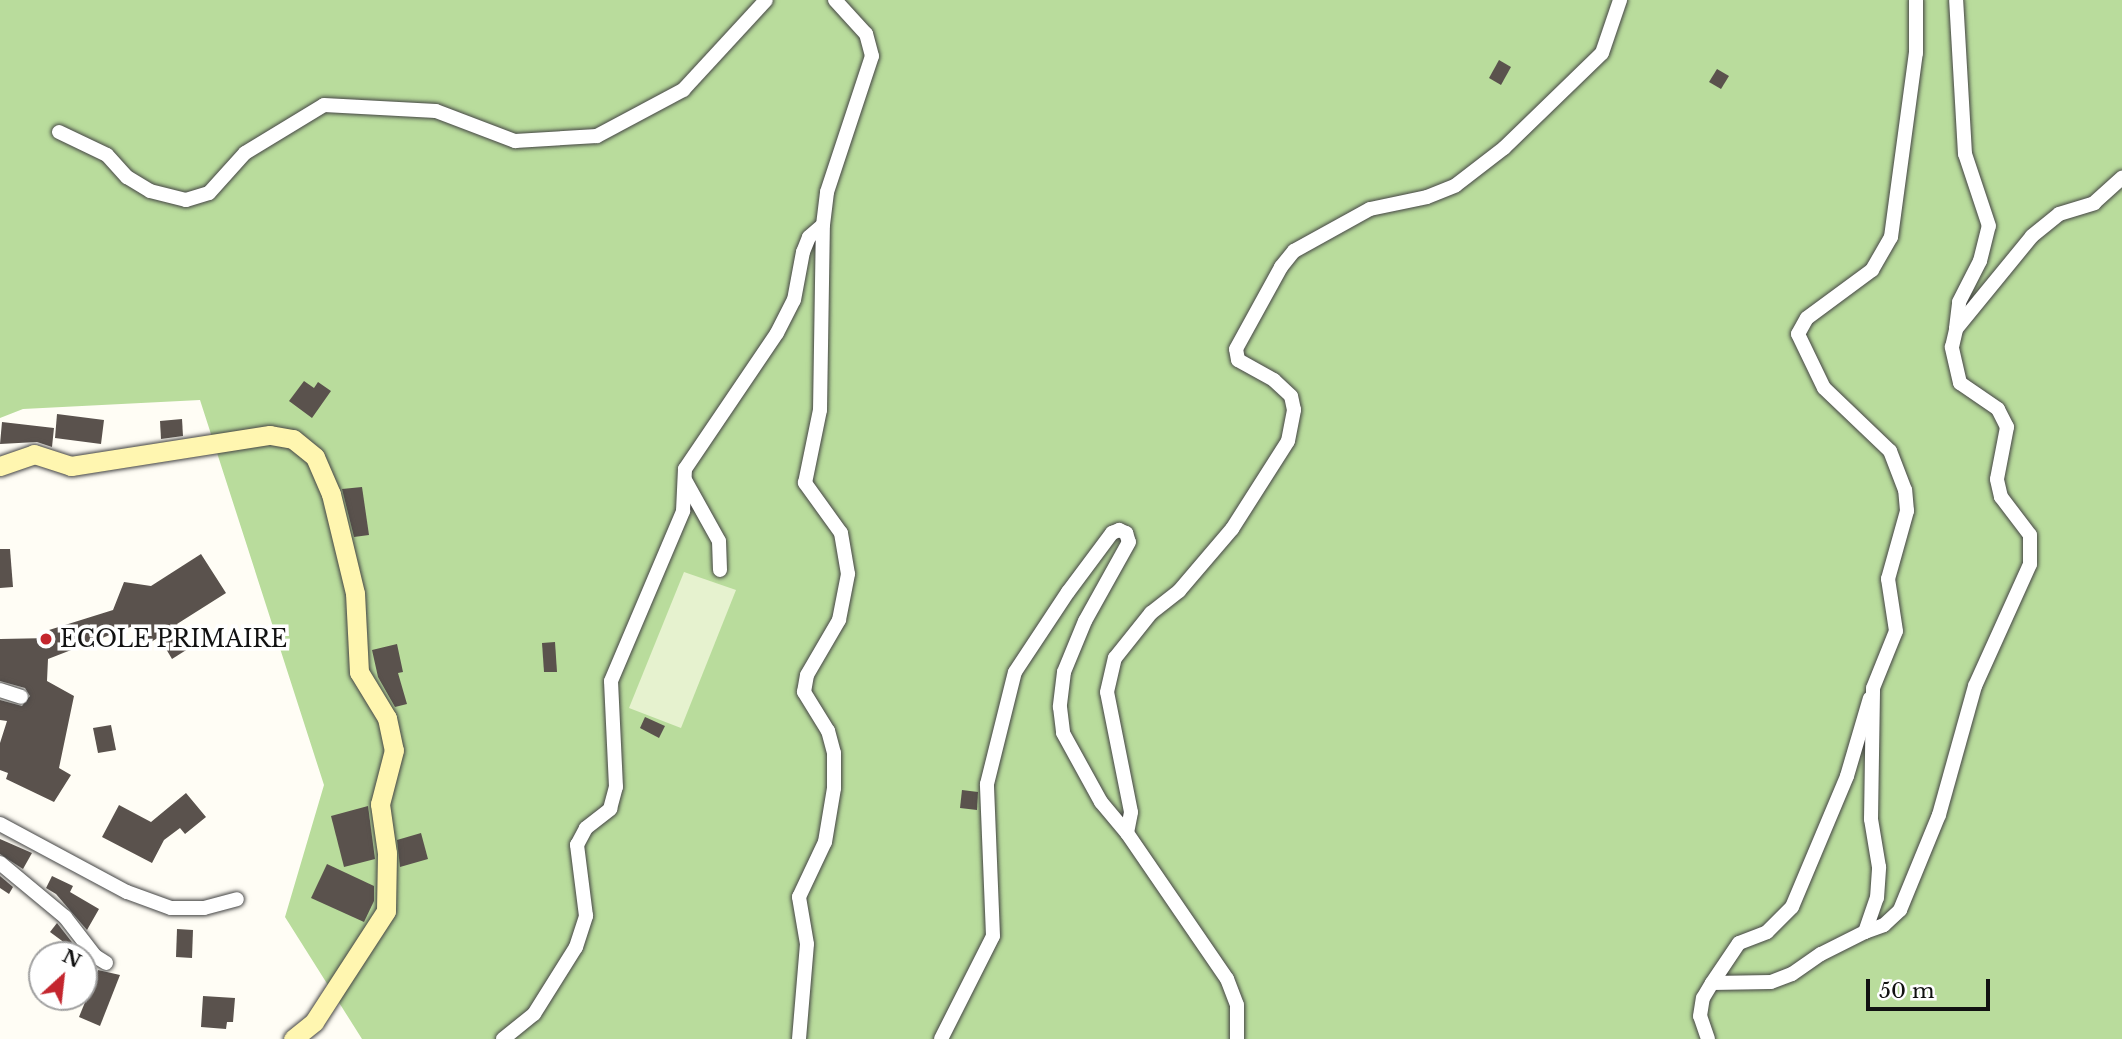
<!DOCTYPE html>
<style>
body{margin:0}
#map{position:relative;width:2122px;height:1039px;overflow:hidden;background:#fffdf5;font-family:"Libre Baskerville",serif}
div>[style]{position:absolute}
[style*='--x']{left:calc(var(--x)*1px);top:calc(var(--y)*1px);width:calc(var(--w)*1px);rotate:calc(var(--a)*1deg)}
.forest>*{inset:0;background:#b9dc9c}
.pitch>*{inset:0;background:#e6f2cf}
.building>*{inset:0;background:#5a524d}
.roads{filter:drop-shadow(0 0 2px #444) drop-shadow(0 0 2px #444)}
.street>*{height:14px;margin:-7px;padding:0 7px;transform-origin:7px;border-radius:7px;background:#fff}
.secondary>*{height:19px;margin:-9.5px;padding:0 9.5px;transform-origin:9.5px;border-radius:9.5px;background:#fff6b0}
.dots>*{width:19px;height:19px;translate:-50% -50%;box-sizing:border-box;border:4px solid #fff;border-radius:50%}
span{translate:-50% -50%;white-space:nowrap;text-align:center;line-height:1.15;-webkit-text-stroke:7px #fff;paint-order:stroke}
.poi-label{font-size:23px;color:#111}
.left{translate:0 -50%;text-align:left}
.north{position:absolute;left:28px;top:941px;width:70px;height:70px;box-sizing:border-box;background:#fff;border:2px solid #a0a0a0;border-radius:50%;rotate:27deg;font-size:19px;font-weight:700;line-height:28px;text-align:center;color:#111}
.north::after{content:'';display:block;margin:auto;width:24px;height:32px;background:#c4262e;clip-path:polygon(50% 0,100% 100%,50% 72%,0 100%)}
.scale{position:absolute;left:1866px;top:979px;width:124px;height:32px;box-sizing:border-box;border:4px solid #111;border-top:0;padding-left:9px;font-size:21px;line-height:24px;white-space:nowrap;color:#111;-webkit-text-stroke:5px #fff;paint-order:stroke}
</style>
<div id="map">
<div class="forest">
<i style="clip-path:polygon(0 0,2122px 0,2122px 1039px,362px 1039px,285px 917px,324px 785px,200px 400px,23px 409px,0 418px)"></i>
</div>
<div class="pitch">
<i style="clip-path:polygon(684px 572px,736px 590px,681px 728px,629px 708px)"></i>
</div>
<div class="building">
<i style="clip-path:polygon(1499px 60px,1511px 67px,1501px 85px,1489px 78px)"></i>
<i style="clip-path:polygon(1717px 69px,1729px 76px,1721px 89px,1709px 82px)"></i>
<i style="clip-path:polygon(304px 381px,314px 388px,318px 382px,331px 391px,312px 418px,289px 401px)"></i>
<i style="clip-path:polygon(57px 414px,104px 420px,101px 444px,55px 438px)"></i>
<i style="clip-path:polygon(182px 419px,183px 436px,161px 439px,160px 421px)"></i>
<i style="clip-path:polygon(2px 422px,54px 428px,52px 447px,37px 442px,0 444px)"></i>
<i style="clip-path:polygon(362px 487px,369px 535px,354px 537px,342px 489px)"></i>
<i style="clip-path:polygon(0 549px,10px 549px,13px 587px,0 588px)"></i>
<i style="clip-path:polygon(201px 554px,226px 593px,177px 624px,191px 647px,172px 659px,159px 637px,145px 646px,133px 626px,48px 659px,47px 681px,74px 696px,59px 768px,71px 775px,54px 802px,6px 779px,8px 773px,0 770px,0 743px,7px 721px,0 720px,0 700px,22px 706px,30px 696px,25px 688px,0 681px,0 639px,51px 638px,49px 630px,113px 610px,124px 582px,151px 586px)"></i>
<i style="clip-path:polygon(555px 642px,557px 672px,544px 672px,542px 643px)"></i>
<i style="clip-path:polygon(397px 644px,403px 672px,398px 673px,407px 704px,395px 707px,378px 677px,372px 650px)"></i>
<i style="clip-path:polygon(645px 717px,665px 726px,659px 738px,640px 728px)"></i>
<i style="clip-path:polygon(111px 725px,116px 750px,98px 753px,93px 728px)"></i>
<i style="clip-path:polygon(962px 790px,978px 792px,977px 810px,960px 808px)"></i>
<i style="clip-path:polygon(186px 793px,206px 817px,185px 834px,180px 828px,164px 840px,152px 863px,102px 837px,119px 805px,151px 822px)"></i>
<i style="clip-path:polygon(368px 806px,375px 859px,344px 867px,331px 816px)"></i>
<i style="clip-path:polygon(421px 833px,428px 859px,400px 867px,397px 840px)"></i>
<i style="clip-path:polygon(0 839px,32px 853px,23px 869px,0 854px)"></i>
<i style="clip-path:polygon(327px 864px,374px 886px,374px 901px,364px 922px,311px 898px)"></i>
<i style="clip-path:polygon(0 876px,13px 887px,9px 894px,0 888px)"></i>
<i style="clip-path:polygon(52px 876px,73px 886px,70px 892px,99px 909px,87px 930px,56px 894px,46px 888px)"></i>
<i style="clip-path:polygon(57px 923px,75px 946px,73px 949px,50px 932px)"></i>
<i style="clip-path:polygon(177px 929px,193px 930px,192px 958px,176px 957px)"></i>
<i style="clip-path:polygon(98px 970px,120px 975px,100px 1026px,79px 1017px)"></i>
<i style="clip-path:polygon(203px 996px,235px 998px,233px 1022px,227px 1022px,226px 1029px,201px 1027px)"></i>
</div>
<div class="roads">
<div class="street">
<i style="--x:59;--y:132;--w:53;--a:25.6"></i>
<i style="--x:107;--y:155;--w:30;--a:48"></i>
<i style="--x:127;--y:177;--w:27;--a:31"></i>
<i style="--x:150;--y:191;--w:37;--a:14"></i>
<i style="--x:186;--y:200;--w:24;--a:-17"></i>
<i style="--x:209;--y:193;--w:54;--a:-48"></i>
<i style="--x:245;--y:153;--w:92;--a:-31.3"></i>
<i style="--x:324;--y:105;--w:112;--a:3.1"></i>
<i style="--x:436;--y:111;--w:85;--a:20.8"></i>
<i style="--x:515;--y:141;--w:82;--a:-3.5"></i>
<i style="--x:597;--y:136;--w:98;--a:-28.1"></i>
<i style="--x:683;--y:90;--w:122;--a:-47.3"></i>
<i style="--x:1956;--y:328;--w:26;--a:-83"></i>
<i style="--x:1959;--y:302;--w:46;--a:-62.9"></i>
<i style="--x:1980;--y:261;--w:36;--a:-76"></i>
<i style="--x:1989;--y:226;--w:76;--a:-108.4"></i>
<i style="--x:1965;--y:154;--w:154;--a:-93.3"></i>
<i style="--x:685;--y:480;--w:70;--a:60.9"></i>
<i style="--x:719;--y:541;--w:29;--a:88"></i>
<i style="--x:0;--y:690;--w:22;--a:18"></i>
<i style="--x:0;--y:824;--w:144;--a:28.2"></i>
<i style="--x:127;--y:892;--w:47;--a:20"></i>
<i style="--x:171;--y:908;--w:33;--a:0"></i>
<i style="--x:204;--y:908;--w:34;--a:-15"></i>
<i style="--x:0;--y:863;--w:85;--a:39.7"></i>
<i style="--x:65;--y:917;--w:49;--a:52.4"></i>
<i style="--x:95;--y:956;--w:13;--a:32"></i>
<i style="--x:1865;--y:932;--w:20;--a:-20"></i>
<i style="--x:1884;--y:925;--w:22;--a:-43"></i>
<i style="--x:1900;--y:910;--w:103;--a:-67.7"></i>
<i style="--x:1939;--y:815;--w:134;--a:-74.4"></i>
<i style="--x:1975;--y:686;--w:134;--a:-65.7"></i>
<i style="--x:2030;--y:564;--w:29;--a:-90"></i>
<i style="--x:2030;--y:535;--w:48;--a:-127.3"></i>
<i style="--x:2001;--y:497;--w:18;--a:-103"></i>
<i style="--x:1997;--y:479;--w:53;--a:-79.1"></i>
<i style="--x:2007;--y:427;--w:20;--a:-117"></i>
<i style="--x:1998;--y:409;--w:46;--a:-145.6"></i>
<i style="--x:1960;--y:383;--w:37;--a:-103"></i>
<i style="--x:1952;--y:347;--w:18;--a:-77"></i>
<i style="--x:1956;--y:329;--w:120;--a:-50.7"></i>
<i style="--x:2032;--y:236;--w:35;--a:-39"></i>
<i style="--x:2059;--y:214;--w:37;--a:-17"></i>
<i style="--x:2094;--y:203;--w:38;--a:-42"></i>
<i style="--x:1712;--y:983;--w:48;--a:-56"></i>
<i style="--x:1739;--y:943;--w:30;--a:-21"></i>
<i style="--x:1767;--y:932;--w:35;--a:-45"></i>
<i style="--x:1792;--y:907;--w:142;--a:-67.2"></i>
<i style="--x:1847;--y:776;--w:81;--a:-73.6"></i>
<i style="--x:503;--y:1039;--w:40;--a:-39"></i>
<i style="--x:534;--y:1014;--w:79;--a:-57.9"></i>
<i style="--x:576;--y:947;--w:33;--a:-72"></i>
<i style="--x:586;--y:916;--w:72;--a:-97.2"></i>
<i style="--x:577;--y:845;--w:19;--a:-62"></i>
<i style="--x:586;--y:828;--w:31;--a:-38"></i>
<i style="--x:610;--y:809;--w:23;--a:-75"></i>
<i style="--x:616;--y:787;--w:106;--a:-92.7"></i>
<i style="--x:611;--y:681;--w:185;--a:-67"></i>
<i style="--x:683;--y:511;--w:42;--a:-87.3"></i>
<i style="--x:685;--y:469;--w:164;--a:-55.9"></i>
<i style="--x:777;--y:333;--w:37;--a:-63"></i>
<i style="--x:794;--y:300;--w:49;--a:-79.4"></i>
<i style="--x:803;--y:252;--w:16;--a:-68"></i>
<i style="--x:809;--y:237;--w:18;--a:-41"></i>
<i style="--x:823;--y:225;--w:33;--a:-83"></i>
<i style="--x:827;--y:192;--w:143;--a:-71.7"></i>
<i style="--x:872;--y:56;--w:23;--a:-105"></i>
<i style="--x:866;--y:34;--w:46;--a:-132.4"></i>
<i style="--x:799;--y:1039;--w:95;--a:-85.2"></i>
<i style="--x:807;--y:944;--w:48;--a:-99.7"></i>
<i style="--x:799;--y:897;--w:61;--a:-64.7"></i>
<i style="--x:825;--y:842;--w:55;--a:-80.5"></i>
<i style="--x:834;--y:788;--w:35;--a:-90"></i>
<i style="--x:834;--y:753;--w:23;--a:-105"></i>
<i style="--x:828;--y:731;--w:46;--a:-121.6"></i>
<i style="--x:804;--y:692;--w:17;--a:-80"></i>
<i style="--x:807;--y:675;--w:64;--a:-59.8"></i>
<i style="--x:839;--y:620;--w:47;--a:-78.9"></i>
<i style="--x:848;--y:574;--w:42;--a:-99.7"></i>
<i style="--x:841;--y:533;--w:62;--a:-125.8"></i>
<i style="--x:805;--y:483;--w:75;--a:-78.4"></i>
<i style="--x:820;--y:410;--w:185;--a:-89.1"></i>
<i style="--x:941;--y:1039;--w:115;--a:-63.2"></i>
<i style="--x:993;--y:936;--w:152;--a:-92.3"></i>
<i style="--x:987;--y:784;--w:115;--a:-76"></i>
<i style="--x:1015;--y:672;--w:96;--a:-56.5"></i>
<i style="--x:1068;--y:592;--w:74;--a:-53.3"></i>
<i style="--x:1112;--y:533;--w:8;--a:-23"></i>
<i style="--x:1119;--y:530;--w:8;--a:23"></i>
<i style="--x:1126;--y:533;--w:9;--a:72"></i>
<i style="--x:1129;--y:542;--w:90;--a:119.1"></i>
<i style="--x:1085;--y:621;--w:55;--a:112.4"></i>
<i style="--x:1064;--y:672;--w:35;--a:97"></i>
<i style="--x:1060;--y:707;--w:26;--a:83"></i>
<i style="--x:1063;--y:733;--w:79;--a:61.2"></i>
<i style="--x:1101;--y:802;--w:40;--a:50"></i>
<i style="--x:1237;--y:1039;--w:34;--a:-90"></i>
<i style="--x:1237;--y:1005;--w:28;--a:-111"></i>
<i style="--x:1227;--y:979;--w:177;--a:-124.4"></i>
<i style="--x:1127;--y:833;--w:21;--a:-79"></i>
<i style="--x:1131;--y:812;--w:122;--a:-101.3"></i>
<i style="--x:1107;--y:692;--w:35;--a:-77"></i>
<i style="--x:1115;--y:658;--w:58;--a:-51.3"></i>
<i style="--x:1151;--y:613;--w:36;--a:-38"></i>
<i style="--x:1179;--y:591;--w:82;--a:-49.5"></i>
<i style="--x:1232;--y:529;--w:104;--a:-57.5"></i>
<i style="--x:1288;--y:441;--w:32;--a:-79"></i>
<i style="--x:1294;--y:410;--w:14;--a:-102"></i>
<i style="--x:1291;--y:396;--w:23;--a:-137"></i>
<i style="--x:1274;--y:380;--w:41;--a:-150.9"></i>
<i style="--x:1238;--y:360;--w:11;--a:-100"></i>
<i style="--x:1236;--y:349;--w:94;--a:-61.2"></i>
<i style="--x:1281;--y:267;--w:21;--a:-51"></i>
<i style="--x:1294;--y:251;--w:87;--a:-28.9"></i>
<i style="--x:1370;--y:209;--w:58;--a:-11.9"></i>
<i style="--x:1427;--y:197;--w:31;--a:-22"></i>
<i style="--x:1456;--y:185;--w:61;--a:-37.6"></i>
<i style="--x:1504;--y:148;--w:136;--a:-44.1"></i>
<i style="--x:1602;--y:53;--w:56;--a:-71.2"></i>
<i style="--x:1708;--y:1039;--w:24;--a:-109"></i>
<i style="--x:1700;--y:1016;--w:18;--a:-81"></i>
<i style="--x:1703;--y:998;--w:17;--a:-59"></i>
<i style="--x:1712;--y:983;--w:59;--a:-1"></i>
<i style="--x:1771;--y:982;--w:22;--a:-21"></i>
<i style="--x:1792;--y:974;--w:35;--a:-35"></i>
<i style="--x:1821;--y:954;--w:49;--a:-26.6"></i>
<i style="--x:1865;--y:932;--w:36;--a:-71"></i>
<i style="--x:1877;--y:898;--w:31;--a:-86"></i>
<i style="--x:1879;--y:867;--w:49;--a:-99.5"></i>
<i style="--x:1871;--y:819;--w:131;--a:-89.1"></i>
<i style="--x:1873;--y:688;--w:61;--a:-68"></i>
<i style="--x:1896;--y:631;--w:53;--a:-98.7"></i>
<i style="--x:1888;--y:579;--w:71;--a:-74.4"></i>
<i style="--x:1907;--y:511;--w:21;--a:-95"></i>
<i style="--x:1905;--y:490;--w:42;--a:-111"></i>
<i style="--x:1890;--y:451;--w:91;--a:-136.3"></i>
<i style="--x:1824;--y:388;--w:60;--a:-115.7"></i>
<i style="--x:1798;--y:334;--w:18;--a:-61"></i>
<i style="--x:1807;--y:318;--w:81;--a:-36.4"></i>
<i style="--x:1872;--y:270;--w:38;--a:-60"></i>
<i style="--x:1891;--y:237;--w:186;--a:-82.3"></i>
<i style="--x:1916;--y:53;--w:53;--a:-90"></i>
</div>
<div class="secondary">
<i style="--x:0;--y:466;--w:36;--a:-19"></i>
<i style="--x:34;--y:454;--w:39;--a:18"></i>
<i style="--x:71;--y:466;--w:201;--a:-8.9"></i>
<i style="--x:270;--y:435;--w:23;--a:10"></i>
<i style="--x:293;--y:439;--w:28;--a:39"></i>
<i style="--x:315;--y:457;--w:40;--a:66.6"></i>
<i style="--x:331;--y:494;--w:102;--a:76.4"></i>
<i style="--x:355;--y:593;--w:79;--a:87.1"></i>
<i style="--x:359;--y:672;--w:54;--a:58.7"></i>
<i style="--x:387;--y:718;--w:33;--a:78"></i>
<i style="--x:394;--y:750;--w:56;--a:104.5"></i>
<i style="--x:380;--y:804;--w:49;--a:81.9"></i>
<i style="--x:387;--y:853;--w:58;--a:91"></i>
<i style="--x:386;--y:911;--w:132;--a:123"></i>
<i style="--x:314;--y:1022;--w:27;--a:141"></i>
</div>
</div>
<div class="dots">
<i style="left:46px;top:639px;background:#c4262e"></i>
</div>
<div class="poi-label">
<span class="left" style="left:60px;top:639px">ECOLE PRIMAIRE</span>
</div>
<div class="north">N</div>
<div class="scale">50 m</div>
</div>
